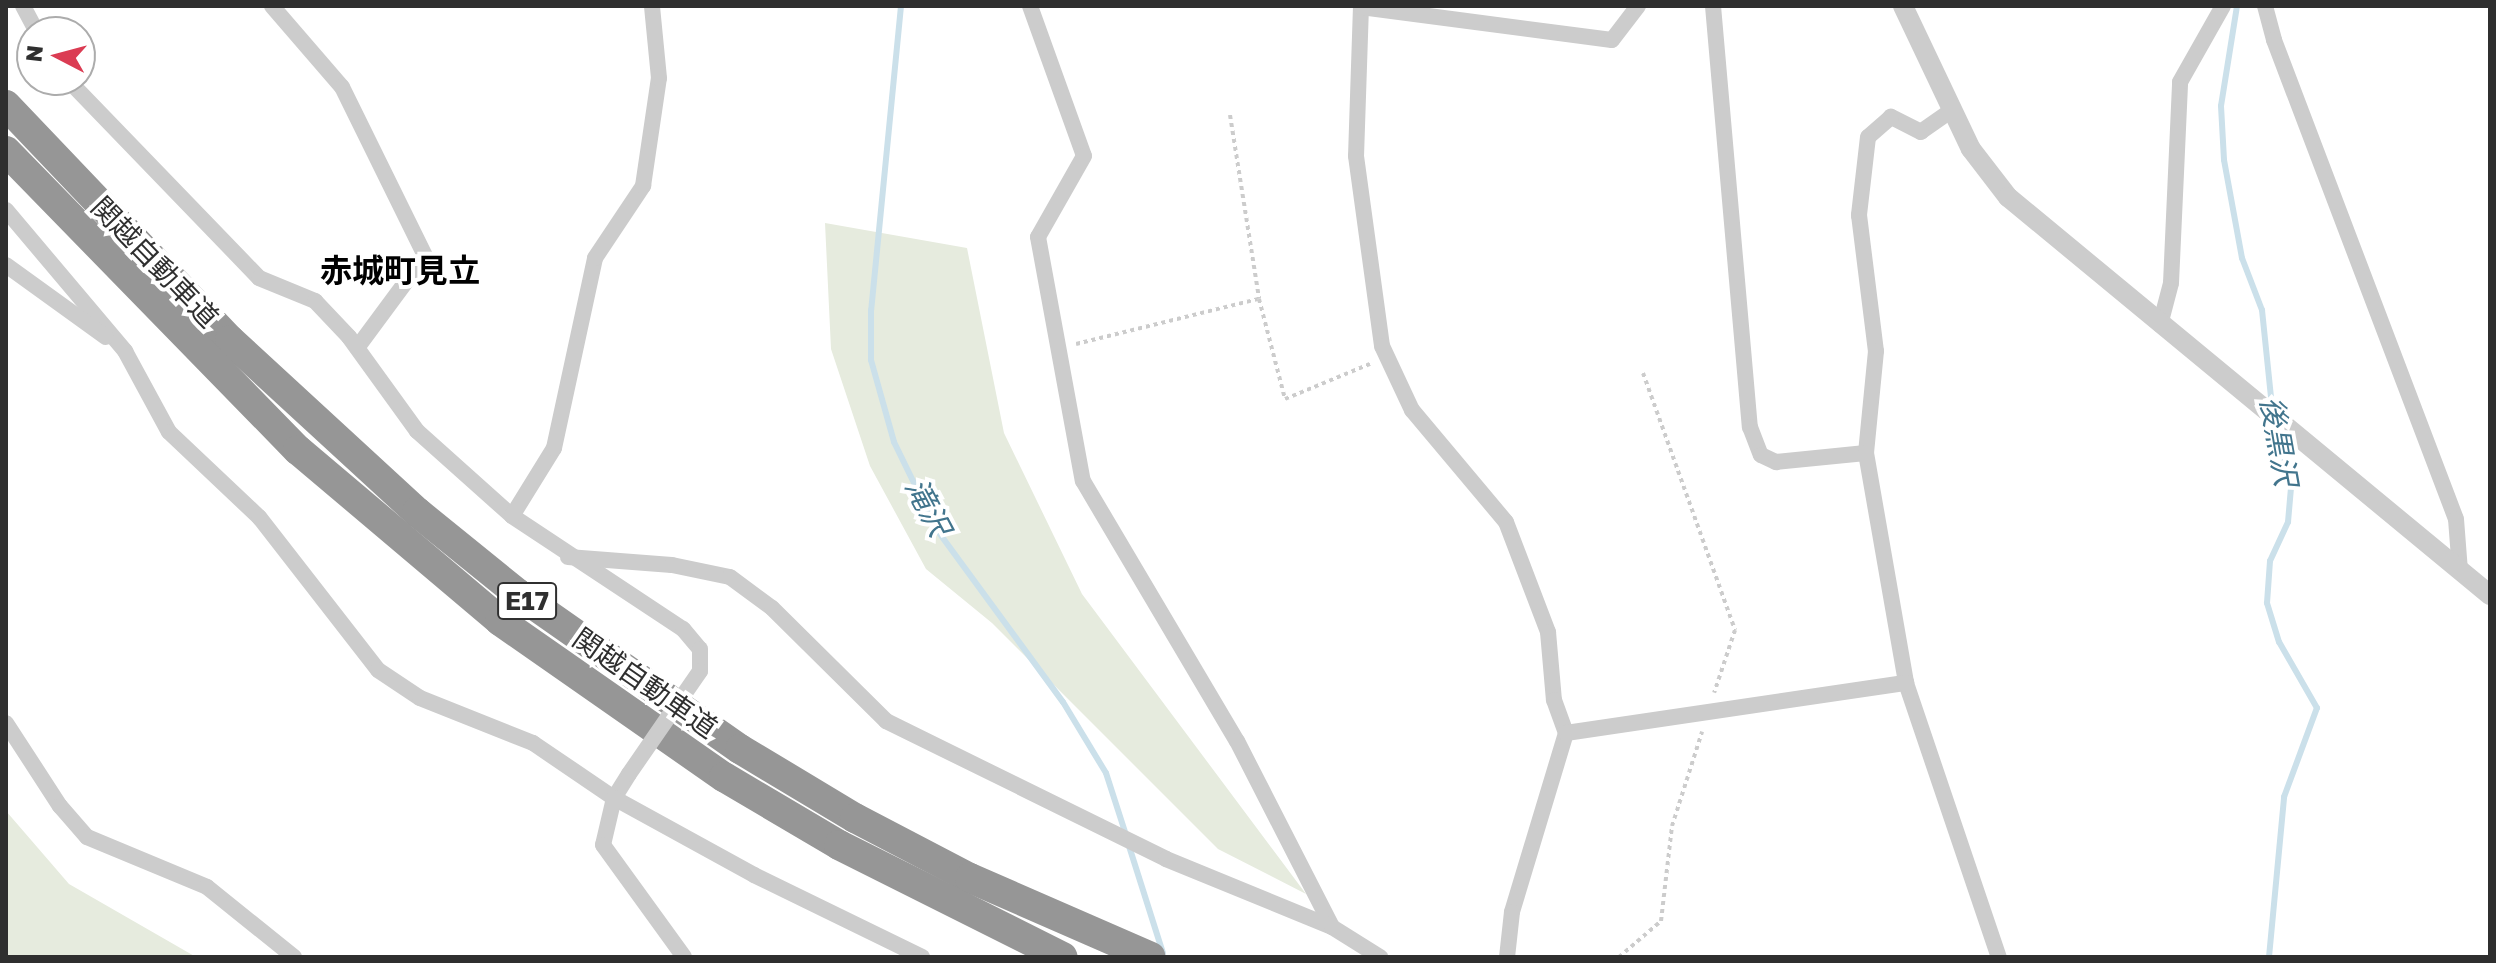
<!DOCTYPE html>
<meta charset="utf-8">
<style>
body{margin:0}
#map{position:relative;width:2496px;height:963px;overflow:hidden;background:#fff;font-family:"Golos Text","Noto Sans JP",sans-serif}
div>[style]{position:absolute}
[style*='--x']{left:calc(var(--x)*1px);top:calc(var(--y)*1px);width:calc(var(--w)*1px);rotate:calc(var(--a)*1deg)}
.green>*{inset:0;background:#e6ebde}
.stream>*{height:6px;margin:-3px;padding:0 3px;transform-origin:3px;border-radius:3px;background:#cbe0ea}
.path>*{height:4px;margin-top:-2px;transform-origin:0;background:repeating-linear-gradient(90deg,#ccc 0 4px,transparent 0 8px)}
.minor>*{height:16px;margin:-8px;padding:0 8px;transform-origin:8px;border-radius:8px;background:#ccc}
.tertiary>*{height:20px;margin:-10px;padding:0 10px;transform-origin:10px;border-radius:10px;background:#ccc}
.motorway>*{height:30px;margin:-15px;padding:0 15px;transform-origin:15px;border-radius:15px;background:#969696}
.minor-bridge>*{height:16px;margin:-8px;padding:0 8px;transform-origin:8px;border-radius:8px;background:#ccc}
span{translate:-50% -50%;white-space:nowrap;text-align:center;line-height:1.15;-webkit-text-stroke:8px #fff;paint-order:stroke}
.shield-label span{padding:2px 6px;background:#fff;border:2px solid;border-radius:6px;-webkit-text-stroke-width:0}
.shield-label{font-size:26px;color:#2f2f2f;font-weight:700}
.street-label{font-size:28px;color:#2f2f2f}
.water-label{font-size:30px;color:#42758d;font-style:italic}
.quarter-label{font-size:32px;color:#000;font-weight:700}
.frame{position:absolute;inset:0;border:8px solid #2f2f2f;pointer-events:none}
.north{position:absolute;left:16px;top:16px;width:80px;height:80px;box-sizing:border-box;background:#fff;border:2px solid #acacac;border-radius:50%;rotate:276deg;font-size:22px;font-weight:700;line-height:32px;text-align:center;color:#2f2f2f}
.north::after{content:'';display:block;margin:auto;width:28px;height:36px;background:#db3c53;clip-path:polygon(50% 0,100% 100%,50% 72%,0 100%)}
</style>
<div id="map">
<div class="green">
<i style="clip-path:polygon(825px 223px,967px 248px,1004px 433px,1082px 594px,1306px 894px,1218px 849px,992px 623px,926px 569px,870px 466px,831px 349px)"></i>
<i style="clip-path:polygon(6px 811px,69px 884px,196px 957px,6px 957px)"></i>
</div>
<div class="stream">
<i style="--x:901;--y:6;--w:305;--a:95.6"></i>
<i style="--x:871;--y:310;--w:50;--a:90"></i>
<i style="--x:871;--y:360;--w:85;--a:74.3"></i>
<i style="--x:894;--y:442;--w:98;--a:64"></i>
<i style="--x:937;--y:530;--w:213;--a:53.8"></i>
<i style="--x:1063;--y:702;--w:83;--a:58.8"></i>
<i style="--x:1106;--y:773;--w:65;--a:72.1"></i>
<i style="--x:2237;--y:6;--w:101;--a:99.1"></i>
<i style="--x:2221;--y:106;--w:54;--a:86.8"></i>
<i style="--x:2224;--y:160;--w:100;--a:79.6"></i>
<i style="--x:2242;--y:258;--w:56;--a:69"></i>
<i style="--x:2262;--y:310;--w:98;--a:84.1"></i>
<i style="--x:1129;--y:846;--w:112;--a:72.4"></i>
<i style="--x:2269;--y:957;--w:161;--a:-84.6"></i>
<i style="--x:2284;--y:797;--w:95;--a:-69.7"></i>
<i style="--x:2317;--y:708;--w:76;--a:-119.9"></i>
<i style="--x:2279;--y:642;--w:41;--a:-107.1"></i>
<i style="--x:2267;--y:603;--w:42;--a:-85.9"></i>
<i style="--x:2270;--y:561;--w:43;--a:-65.2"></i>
<i style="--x:2288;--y:522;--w:34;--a:-85"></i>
<i style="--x:2291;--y:488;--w:64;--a:-104.5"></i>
</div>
<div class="path">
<i style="--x:1230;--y:115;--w:186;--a:81"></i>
<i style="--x:1259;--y:299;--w:103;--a:75.4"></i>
<i style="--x:1285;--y:399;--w:92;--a:-22.4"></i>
<i style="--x:1076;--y:344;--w:187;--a:-13.9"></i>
<i style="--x:1643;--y:373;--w:273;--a:70.3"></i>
<i style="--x:1735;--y:630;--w:66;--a:108.4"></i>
<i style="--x:1619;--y:957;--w:55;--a:-40.6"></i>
<i style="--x:1661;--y:921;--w:96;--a:-83.4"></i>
<i style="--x:1672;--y:826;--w:99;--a:-72.3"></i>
</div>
<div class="minor">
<i style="--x:23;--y:6;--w:30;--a:62"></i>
<i style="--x:272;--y:6;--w:107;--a:49.2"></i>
<i style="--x:342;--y:87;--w:188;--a:63.8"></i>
<i style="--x:425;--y:256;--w:114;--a:126.5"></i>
<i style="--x:1030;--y:6;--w:159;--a:70.2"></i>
<i style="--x:1084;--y:156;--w:93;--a:119.6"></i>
<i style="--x:1038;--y:237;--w:248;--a:79.6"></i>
<i style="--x:1083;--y:481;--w:302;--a:59.4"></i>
<i style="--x:1237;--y:741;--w:209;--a:62.9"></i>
<i style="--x:1361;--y:6;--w:150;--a:91.9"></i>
<i style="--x:1356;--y:156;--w:192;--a:82.2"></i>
<i style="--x:1382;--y:346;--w:71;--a:64.9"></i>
<i style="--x:1412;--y:410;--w:146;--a:50"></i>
<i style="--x:1506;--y:522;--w:118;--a:69.1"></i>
<i style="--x:1548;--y:632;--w:68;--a:85"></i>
<i style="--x:1554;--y:700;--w:35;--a:70"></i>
<i style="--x:1566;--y:733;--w:187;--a:106.8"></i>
<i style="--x:1512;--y:912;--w:45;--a:96.3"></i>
<i style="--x:1713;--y:6;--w:423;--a:85"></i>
<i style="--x:1750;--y:427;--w:30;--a:69"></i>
<i style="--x:1761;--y:455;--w:17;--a:25"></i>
<i style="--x:1776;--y:462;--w:90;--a:-5.7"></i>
<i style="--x:2265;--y:6;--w:35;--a:75"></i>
<i style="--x:2274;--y:40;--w:512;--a:69.2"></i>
<i style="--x:2456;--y:519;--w:52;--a:85.6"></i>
<i style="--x:1361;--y:7;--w:253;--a:7.5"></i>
<i style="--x:1612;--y:40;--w:43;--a:-52.6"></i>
<i style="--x:68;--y:80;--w:275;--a:46"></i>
<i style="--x:259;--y:278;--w:61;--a:22.3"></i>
<i style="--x:315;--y:301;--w:50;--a:46.6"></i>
<i style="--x:349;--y:337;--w:116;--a:54.1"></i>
<i style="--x:417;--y:431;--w:127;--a:41.8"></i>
<i style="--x:512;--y:516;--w:205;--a:33.5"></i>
<i style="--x:683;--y:629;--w:26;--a:50"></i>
<i style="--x:700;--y:649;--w:22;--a:90"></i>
<i style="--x:1952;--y:110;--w:38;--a:145"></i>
<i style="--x:1921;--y:132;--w:34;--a:-153"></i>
<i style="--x:1891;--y:117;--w:30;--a:139"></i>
<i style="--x:1868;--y:137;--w:79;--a:96.6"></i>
<i style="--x:1859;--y:215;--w:137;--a:82.9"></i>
<i style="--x:1876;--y:351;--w:102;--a:95.6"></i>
<i style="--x:1866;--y:453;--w:233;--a:80.1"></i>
<i style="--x:1906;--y:683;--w:289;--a:71.3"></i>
<i style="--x:6;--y:210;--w:185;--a:49.8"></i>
<i style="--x:125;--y:351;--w:92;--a:61.5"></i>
<i style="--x:169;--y:432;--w:124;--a:43.4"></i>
<i style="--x:259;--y:517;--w:194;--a:52.1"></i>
<i style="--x:378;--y:670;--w:50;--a:33.7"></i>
<i style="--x:420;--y:698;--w:122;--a:21.7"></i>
<i style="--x:533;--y:743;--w:98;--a:34.2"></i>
<i style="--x:614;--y:798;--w:160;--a:28.8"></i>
<i style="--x:754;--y:875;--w:187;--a:26"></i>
<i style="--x:6;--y:265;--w:123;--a:35.8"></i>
<i style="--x:2160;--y:325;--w:43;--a:-75.3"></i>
<i style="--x:2171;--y:283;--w:201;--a:-87.4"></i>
<i style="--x:2180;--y:82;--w:87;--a:-60.5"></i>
<i style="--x:512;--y:516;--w:80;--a:-58.3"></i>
<i style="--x:554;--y:448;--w:194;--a:-77.8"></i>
<i style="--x:595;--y:258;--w:87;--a:-56.3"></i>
<i style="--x:643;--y:186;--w:109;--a:-81.6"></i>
<i style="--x:659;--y:78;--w:72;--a:-95.6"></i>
<i style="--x:568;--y:557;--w:104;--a:4.4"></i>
<i style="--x:672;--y:565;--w:59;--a:11.7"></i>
<i style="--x:730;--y:577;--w:52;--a:36.4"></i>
<i style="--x:772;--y:608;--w:161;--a:44.7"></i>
<i style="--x:886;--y:721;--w:312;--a:26.2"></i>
<i style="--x:1166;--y:859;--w:179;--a:22.3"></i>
<i style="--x:1332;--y:927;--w:57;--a:32"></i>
<i style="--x:6;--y:723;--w:99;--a:57"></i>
<i style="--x:60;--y:806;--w:41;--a:48.9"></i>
<i style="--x:87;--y:837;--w:130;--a:22.6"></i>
<i style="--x:207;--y:887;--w:112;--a:38.8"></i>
<i style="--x:1566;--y:733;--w:344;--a:-8.4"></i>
<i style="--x:629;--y:774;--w:28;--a:122"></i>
<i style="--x:614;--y:798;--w:48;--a:103.2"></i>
<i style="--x:603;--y:845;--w:138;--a:54.1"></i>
</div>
<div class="tertiary">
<i style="--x:1903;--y:6;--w:158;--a:64.6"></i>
<i style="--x:1971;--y:149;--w:61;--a:52.4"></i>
<i style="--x:2008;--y:197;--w:625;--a:39.55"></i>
</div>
<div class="motorway">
<i style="--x:6;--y:105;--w:325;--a:46.4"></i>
<i style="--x:230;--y:340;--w:254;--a:42.6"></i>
<i style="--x:417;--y:512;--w:129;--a:39"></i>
<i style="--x:517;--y:593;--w:272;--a:35"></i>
<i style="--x:740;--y:749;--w:134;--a:31"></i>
<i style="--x:855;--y:818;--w:130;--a:27.6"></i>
<i style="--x:970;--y:878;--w:197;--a:23.6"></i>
<i style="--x:6;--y:151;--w:418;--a:45.7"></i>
<i style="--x:298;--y:450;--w:265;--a:40.2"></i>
<i style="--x:500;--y:621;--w:273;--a:34.9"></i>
<i style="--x:724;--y:777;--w:134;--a:30.6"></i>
<i style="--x:839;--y:845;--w:250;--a:26.6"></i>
</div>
<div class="minor-bridge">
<i style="--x:629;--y:774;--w:125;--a:-55.4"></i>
</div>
<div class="shield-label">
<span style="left:527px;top:601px">E17</span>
</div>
<div class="street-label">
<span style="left:155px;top:262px;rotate:46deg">関越自動車道</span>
<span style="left:645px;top:683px;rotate:35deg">関越自動車道</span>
</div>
<div class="water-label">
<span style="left:2279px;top:441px;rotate:80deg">後黒沢</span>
<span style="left:928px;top:507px;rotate:62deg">滝沢</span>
</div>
<div class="quarter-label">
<span style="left:400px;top:270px">赤城町見立</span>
</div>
<div class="frame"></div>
<div class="north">N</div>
</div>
